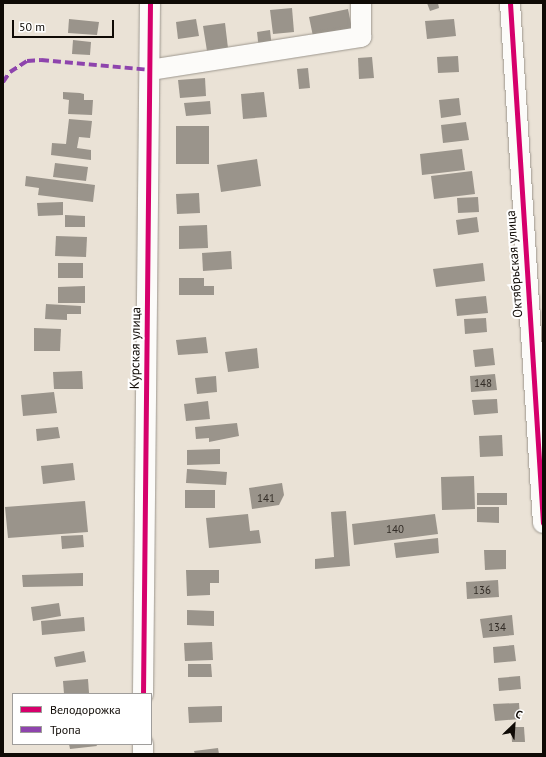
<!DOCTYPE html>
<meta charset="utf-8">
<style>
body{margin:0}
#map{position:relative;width:546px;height:757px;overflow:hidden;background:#eae2d6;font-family:"PT Sans",sans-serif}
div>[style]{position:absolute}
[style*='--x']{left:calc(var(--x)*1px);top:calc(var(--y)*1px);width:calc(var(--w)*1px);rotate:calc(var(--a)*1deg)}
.building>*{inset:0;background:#9a948b}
.roads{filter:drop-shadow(0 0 1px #9d978e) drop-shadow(0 0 1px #9d978e)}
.minor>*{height:20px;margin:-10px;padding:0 10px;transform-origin:10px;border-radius:10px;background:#fcfbf9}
.quiet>*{height:4px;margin-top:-2px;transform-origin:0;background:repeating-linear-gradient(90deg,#8e44ad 0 8px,transparent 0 12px)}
.cycleway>*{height:5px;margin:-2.5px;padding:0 2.5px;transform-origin:2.5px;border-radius:2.5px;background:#d6006c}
span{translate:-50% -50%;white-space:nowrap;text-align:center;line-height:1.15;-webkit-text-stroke:4px #fff;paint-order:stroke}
.number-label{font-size:11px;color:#322c26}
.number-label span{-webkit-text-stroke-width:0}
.street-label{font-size:13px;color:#0f0a05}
.frame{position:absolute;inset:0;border:4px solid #0f0a05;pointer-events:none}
.legend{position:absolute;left:12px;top:693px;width:140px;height:52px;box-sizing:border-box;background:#fff;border:1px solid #9f9d9b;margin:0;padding:5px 7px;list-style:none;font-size:12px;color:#0f0a05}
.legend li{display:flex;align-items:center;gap:8px;height:20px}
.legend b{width:20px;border:1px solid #9f9d9b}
.north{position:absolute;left:494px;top:705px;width:40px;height:40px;-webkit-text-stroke:3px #fff;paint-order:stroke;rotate:25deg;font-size:11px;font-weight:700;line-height:16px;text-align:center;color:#0f0a05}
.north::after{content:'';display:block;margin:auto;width:14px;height:18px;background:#0f0a05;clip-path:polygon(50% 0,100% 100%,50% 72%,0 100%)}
.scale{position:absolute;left:12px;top:20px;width:102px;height:18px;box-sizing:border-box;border:2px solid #0f0a05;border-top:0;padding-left:5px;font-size:12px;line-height:14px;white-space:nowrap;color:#0f0a05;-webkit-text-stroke:3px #fff;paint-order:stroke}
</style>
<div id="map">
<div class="building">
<i style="clip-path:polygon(427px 3px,438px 3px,439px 8px,430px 11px)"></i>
<i style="clip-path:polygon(292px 8px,294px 32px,273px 34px,270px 10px)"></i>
<i style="clip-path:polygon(348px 9px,352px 29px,314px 41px,309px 17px)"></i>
<i style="clip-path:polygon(69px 19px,99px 22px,97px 35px,68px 33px)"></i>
<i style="clip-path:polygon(196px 19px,199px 36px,178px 39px,176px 22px)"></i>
<i style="clip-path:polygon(454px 19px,456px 36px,427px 39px,425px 21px)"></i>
<i style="clip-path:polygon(225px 23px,228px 48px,207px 51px,203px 26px)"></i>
<i style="clip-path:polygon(270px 30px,272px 48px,259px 50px,257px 32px)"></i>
<i style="clip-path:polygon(73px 40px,91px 42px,90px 55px,72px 54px)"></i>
<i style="clip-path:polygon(458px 56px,459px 72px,438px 73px,437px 57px)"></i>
<i style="clip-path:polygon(372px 57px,374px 78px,359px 79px,358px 58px)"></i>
<i style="clip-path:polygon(308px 68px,310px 88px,299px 89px,297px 69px)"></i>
<i style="clip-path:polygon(205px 78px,206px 96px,180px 98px,178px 80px)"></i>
<i style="clip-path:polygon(63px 92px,80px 93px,84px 94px,84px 100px,93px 100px,92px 115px,68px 114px,69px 100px,63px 99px)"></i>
<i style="clip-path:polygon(264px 92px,267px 117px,243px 119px,241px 94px)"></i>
<i style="clip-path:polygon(459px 98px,461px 115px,441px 118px,439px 100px)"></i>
<i style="clip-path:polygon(210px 101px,211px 114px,186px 116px,184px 103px)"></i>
<i style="clip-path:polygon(69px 119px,92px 121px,90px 138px,79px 137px,77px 148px,91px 150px,91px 160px,51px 155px,52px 143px,66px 144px)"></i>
<i style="clip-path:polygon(466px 122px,469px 140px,443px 143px,441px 125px)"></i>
<i style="clip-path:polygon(176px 126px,209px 126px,209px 164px,176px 164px)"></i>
<i style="clip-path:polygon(462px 149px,465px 170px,422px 175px,420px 154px)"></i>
<i style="clip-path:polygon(257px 159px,261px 186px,221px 192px,217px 165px)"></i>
<i style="clip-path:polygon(55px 163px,88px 167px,86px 181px,53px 177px)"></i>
<i style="clip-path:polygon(472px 171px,475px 194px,434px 199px,431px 176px)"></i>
<i style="clip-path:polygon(26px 176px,95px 185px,93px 202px,38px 195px,39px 188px,25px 186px)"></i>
<i style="clip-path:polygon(199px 193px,200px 213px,177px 214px,176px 194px)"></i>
<i style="clip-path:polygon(478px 197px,479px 212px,458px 213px,457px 198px)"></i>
<i style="clip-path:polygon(63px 202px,63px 215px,38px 216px,37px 203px)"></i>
<i style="clip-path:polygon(65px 215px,85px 216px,85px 227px,65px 227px)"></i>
<i style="clip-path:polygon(477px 217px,479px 232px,458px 235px,456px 220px)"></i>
<i style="clip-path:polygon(207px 225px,208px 248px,179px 249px,179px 226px)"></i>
<i style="clip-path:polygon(56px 236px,87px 237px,86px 257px,55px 256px)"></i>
<i style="clip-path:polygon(231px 251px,232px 269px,203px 271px,202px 253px)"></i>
<i style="clip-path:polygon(58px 263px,83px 263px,83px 278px,58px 278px)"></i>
<i style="clip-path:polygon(483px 263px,485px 281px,436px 287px,433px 269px)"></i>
<i style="clip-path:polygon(179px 278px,204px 278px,204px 286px,214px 286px,214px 295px,179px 295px)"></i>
<i style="clip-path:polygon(85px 286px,85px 303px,58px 303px,58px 287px)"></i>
<i style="clip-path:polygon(486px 296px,488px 313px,457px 316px,455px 299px)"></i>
<i style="clip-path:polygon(46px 304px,81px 306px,81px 314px,67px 314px,67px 320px,45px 319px)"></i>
<i style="clip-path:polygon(486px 318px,487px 332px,465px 334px,464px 319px)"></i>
<i style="clip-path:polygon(34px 328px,61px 329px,60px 351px,34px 351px)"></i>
<i style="clip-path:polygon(206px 337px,208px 353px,178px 355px,176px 340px)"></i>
<i style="clip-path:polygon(257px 348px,259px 368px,228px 372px,225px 352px)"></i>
<i style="clip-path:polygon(493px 348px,495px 365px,475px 367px,473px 350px)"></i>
<i style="clip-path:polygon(82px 371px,83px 389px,54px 389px,53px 372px)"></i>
<i style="clip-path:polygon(495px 374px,497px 390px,471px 392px,470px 376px)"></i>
<i style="clip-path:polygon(216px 376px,217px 392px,197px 394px,195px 378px)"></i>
<i style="clip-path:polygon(54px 392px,57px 413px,23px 416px,21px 395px)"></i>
<i style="clip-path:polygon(497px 399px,498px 413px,474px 415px,472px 400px)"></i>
<i style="clip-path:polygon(208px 401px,210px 419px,186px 421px,184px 404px)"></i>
<i style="clip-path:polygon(237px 423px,239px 436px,209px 442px,209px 438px,196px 439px,195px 427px)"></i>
<i style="clip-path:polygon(58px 427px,60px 438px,37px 441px,36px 429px)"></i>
<i style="clip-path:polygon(502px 435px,503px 456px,480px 457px,479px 436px)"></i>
<i style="clip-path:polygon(220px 449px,220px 464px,187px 465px,187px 450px)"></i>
<i style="clip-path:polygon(73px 463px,75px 480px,43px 484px,41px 466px)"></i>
<i style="clip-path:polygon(187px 469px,227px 472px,226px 485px,186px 483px)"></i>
<i style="clip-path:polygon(474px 476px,475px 509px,442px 510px,441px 477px)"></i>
<i style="clip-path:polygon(282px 483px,284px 495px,279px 505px,252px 509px,249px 488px)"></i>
<i style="clip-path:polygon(185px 490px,215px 490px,215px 508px,185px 508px)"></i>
<i style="clip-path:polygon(477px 493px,507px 493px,507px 505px,477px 505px)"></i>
<i style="clip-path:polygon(85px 501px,88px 532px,8px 538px,5px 507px)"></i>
<i style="clip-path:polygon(477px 507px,499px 507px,499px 523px,477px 522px)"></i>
<i style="clip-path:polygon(346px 511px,350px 566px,315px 569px,315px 559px,334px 557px,331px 512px)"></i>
<i style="clip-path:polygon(248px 514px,250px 531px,259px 530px,261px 543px,209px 548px,206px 518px)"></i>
<i style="clip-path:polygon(435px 514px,438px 534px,354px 545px,352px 524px)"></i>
<i style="clip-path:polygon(83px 535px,84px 547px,62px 549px,61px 536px)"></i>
<i style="clip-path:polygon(438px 538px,439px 553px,396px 558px,394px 543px)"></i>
<i style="clip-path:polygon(484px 550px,506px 550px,506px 569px,485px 570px)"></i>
<i style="clip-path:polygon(186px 570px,219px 570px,219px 583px,210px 583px,210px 595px,187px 596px)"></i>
<i style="clip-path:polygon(83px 573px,83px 586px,23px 587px,22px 575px)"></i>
<i style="clip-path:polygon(498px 580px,499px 597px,467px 599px,466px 582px)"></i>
<i style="clip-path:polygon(59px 603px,61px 616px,33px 621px,31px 607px)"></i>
<i style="clip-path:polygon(187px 610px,214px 611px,214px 626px,187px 625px)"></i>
<i style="clip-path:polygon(512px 615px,514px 635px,483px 638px,480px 619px)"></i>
<i style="clip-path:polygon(84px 617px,85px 631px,42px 635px,41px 621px)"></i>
<i style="clip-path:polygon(212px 642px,213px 660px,185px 661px,184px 643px)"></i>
<i style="clip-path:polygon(514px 645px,516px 661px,494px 663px,493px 647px)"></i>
<i style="clip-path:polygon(84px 651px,86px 662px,56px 667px,54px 657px)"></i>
<i style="clip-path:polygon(188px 664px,211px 664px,212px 677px,188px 677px)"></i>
<i style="clip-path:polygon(520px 676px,521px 689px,499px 691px,498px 678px)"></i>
<i style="clip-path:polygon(88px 679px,89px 693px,64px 694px,63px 681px)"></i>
<i style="clip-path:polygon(519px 703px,520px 719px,495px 721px,493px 704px)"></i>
<i style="clip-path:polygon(222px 706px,222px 722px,189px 723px,188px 707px)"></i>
<i style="clip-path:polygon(511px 727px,524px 727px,525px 742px,512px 742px)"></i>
<i style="clip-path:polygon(69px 744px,96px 744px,97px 746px,70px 749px)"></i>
<i style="clip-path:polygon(218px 748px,219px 754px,195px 754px,194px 751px)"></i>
</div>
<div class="roads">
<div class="minor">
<i style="--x:510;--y:3;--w:521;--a:86.37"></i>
<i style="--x:150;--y:70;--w:214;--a:-8.9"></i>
<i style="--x:361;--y:37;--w:34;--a:-90"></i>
<i style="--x:143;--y:694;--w:691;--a:-89.42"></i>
<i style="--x:143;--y:754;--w:10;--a:-90"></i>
</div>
</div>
<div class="quiet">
<i style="--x:3;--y:82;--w:12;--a:-55"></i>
<i style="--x:10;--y:72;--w:20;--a:-33"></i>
<i style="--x:27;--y:61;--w:14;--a:-4"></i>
<i style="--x:41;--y:60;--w:109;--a:5.2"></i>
</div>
<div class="cycleway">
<i style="--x:510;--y:3;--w:521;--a:86.37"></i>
<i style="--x:143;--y:694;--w:691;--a:-89.42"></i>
</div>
<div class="number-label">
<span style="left:483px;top:383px">148</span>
<span style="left:266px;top:498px">141</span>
<span style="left:395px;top:529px">140</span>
<span style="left:482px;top:590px">136</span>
<span style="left:497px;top:627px">134</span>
</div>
<div class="street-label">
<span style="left:515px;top:264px;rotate:-94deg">Октябрьская улица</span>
<span style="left:136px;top:348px;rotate:-89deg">Курская улица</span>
</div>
<div class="frame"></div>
<ul class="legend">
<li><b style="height:5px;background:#d6006c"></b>Велодорожка</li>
<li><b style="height:5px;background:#8e44ad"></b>Тропа</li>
</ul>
<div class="north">С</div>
<div class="scale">50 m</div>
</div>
